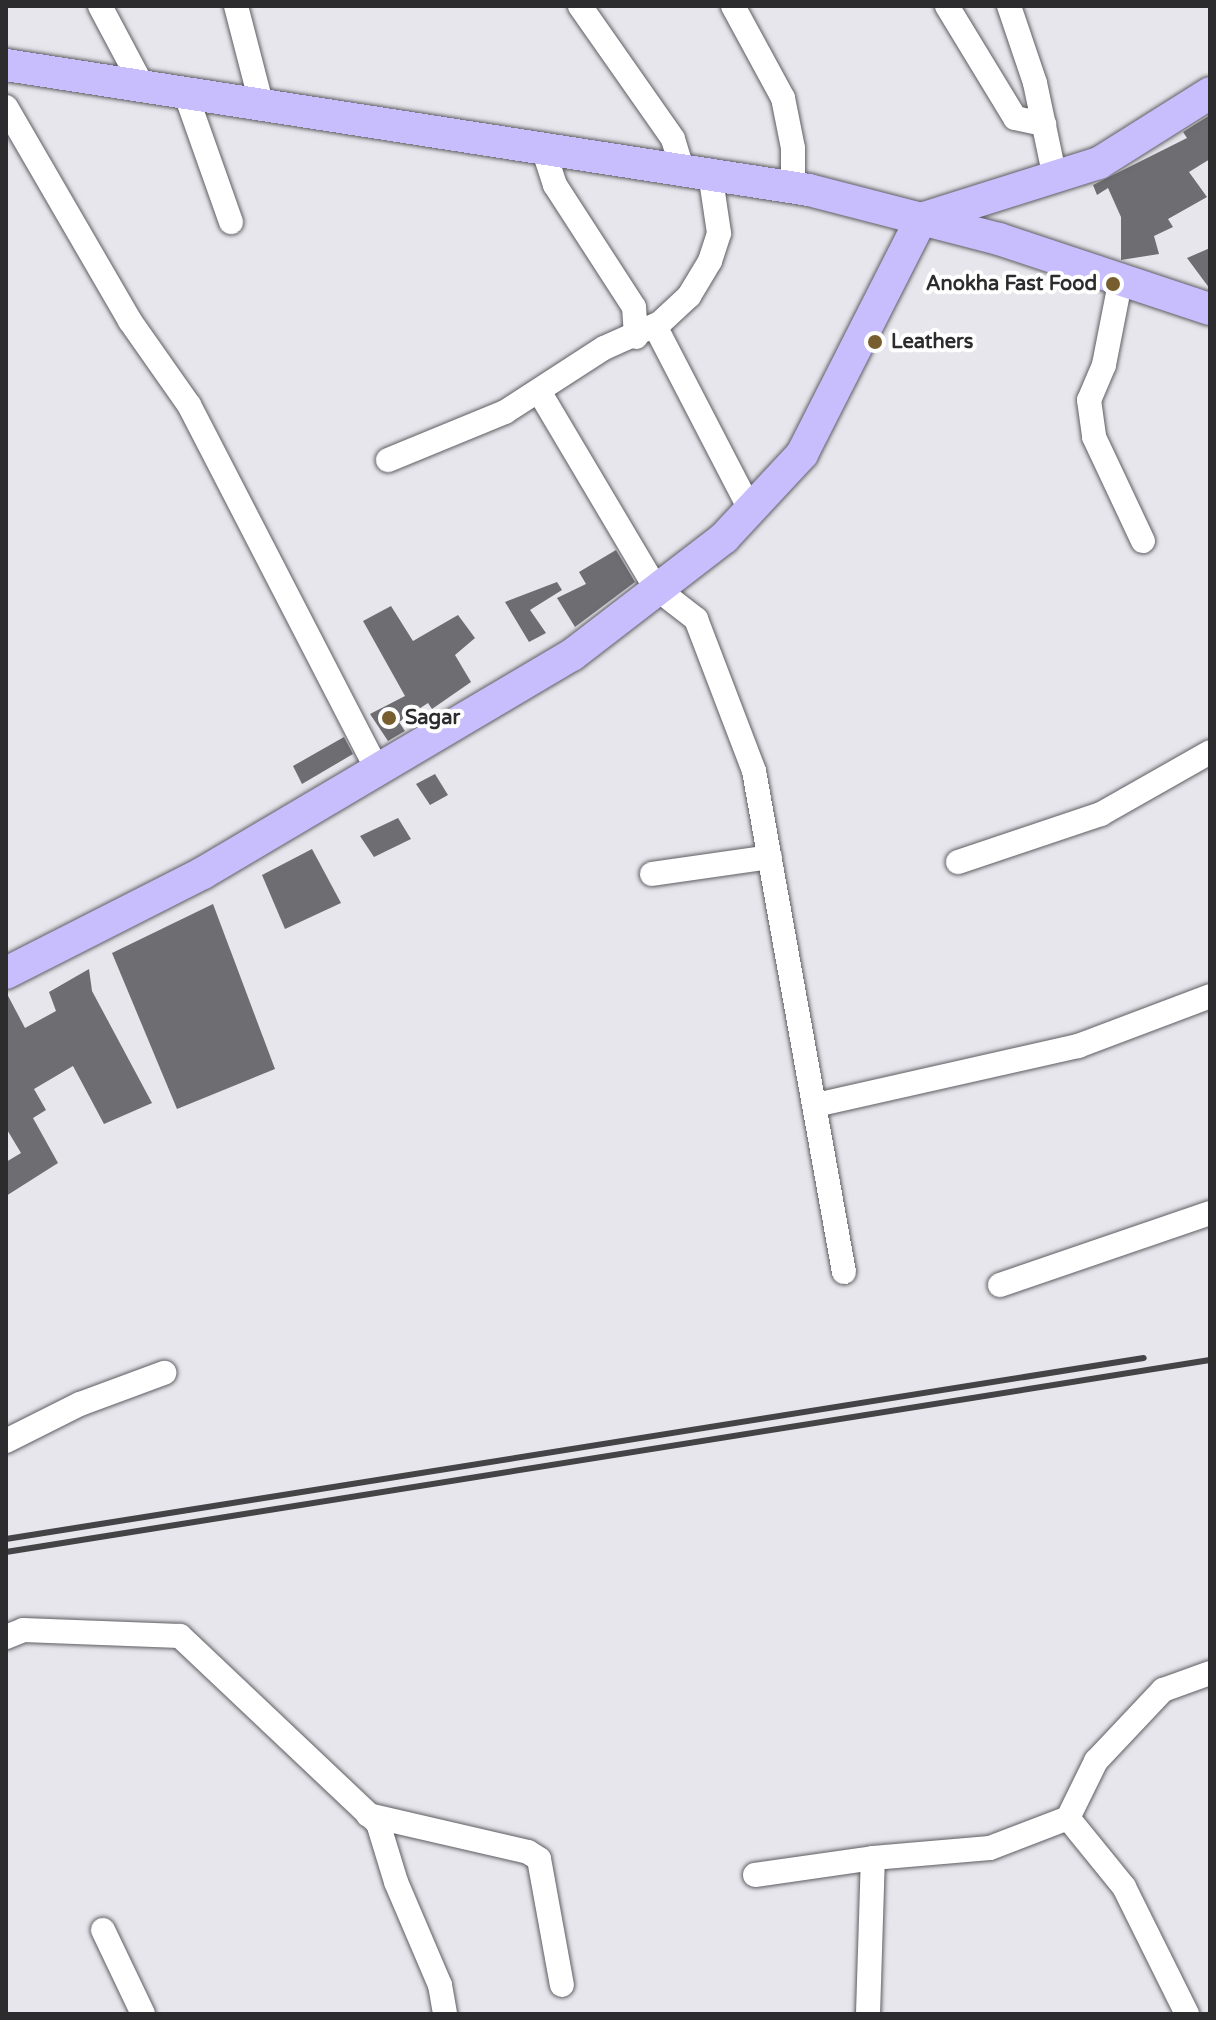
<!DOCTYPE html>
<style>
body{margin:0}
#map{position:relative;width:1216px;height:2020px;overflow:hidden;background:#e7e6ec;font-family:"Varela Round",sans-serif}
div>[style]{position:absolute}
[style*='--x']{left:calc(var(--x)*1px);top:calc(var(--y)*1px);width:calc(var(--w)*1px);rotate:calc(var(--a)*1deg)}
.building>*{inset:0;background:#6d6d72}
.roads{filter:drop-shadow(0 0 2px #5e5d62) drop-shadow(0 0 2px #5e5d62)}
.minor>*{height:24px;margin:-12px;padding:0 12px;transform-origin:12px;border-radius:12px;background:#fff}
.major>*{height:32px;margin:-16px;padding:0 16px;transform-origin:16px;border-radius:16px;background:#c8bdfd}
.rail>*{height:6px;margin:-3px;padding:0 3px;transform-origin:3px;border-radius:3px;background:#444447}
.dots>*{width:22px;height:22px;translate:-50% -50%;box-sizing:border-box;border:4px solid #fff;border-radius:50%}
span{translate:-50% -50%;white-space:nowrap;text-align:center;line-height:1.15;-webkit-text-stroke:8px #fff;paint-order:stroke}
.poi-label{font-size:20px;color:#2c2c2e;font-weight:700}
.right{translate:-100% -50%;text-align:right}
.left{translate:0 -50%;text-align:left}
.frame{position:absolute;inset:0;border:8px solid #2c2c2e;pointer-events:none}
</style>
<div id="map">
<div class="building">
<i style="clip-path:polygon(1210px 115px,1210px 159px,1189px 172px,1207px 197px,1168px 219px,1173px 227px,1154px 236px,1159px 254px,1121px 260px,1121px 217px,1108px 188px,1097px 195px,1093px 185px,1187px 138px,1183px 132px)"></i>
<i style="clip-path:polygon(1210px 248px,1210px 289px,1187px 258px)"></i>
<i style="clip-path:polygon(616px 550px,635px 582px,575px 627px,557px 598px,586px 584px,579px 572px)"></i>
<i style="clip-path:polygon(557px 582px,562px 590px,530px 610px,546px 633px,529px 642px,505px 602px)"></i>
<i style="clip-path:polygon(391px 606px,413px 641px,458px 615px,475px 638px,455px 655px,471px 682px,432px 709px,428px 703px,399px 722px,405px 731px,388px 741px,370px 714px,405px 696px,363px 621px)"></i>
<i style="clip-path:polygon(344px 737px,353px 754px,302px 784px,293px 766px)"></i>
<i style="clip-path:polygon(435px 774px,448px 795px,430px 805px,416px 784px)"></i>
<i style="clip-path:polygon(398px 818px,411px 839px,374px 857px,360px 836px)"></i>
<i style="clip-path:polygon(312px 849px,341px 903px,285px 929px,262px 875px)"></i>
<i style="clip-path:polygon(213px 904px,275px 1069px,177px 1109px,112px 953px)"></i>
<i style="clip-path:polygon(89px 969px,92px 991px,152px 1103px,104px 1124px,73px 1066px,34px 1089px,46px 1110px,33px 1118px,58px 1163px,6px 1196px,6px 1162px,21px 1153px,6px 1128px,6px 992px,25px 1028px,56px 1011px,49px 992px)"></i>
</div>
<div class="roads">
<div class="minor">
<i style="--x:100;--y:6;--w:89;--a:62"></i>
<i style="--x:236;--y:6;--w:100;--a:75.5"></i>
<i style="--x:580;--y:6;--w:162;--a:55"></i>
<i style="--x:673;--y:139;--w:31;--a:73"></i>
<i style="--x:733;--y:6;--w:105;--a:61.5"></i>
<i style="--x:783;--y:98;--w:51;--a:78.7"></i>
<i style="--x:793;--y:148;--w:39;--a:90"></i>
<i style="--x:947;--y:6;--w:131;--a:58.7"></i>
<i style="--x:1015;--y:118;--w:30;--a:12"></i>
<i style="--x:1009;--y:6;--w:81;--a:71.3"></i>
<i style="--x:1035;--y:83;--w:97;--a:78.1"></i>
<i style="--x:185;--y:92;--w:138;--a:70.5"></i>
<i style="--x:6;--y:107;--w:247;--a:59.9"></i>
<i style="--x:130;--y:321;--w:103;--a:54.9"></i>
<i style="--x:189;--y:405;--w:396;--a:62.7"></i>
<i style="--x:542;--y:145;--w:42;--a:72"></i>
<i style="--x:555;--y:185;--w:145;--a:57.1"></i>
<i style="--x:634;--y:307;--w:30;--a:86"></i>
<i style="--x:1121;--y:278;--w:89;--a:101.1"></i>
<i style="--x:1104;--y:365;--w:38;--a:113"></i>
<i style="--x:1089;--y:400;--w:37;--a:82"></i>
<i style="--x:1094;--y:437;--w:115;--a:64.8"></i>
<i style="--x:655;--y:326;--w:206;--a:62.6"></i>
<i style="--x:540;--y:393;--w:227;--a:59.3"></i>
<i style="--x:656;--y:588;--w:51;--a:37.8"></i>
<i style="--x:696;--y:619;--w:163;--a:69.1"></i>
<i style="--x:754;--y:771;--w:509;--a:79.82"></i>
<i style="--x:388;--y:460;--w:126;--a:-22.3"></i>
<i style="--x:505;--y:412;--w:118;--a:-32.9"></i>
<i style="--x:604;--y:348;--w:61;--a:-24.1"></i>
<i style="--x:660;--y:323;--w:40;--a:-43"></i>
<i style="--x:689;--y:296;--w:41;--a:-59"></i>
<i style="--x:710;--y:261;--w:29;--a:-72"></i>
<i style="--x:719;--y:233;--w:61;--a:-98.5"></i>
<i style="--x:958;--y:862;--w:151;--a:-18.6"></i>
<i style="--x:1101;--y:814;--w:125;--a:-29.6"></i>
<i style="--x:652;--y:874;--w:119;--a:-8.2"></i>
<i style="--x:816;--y:1105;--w:269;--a:-12.7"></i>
<i style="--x:1078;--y:1046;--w:141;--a:-20.7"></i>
<i style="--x:1000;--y:1285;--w:222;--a:-18.9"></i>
<i style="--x:6;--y:1441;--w:83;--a:-26.6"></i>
<i style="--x:80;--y:1404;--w:90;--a:-20.3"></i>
<i style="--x:6;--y:1637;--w:18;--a:-22"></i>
<i style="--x:23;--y:1630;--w:157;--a:2.2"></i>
<i style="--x:180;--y:1636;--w:272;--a:43.4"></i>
<i style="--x:378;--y:1823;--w:62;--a:73"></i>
<i style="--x:396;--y:1882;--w:112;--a:66.9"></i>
<i style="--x:440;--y:1985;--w:29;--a:80"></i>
<i style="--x:368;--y:1815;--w:164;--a:13"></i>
<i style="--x:528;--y:1852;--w:13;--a:32"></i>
<i style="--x:539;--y:1859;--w:128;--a:79.7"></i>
<i style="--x:1068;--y:1818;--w:89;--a:50.9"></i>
<i style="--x:1124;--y:1887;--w:142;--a:63.6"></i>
<i style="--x:755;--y:1875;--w:119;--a:-8.2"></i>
<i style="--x:873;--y:1858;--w:117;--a:-4.9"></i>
<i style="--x:990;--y:1848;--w:84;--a:-21"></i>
<i style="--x:1068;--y:1818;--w:64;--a:-63.8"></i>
<i style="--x:1096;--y:1761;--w:98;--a:-46.7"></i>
<i style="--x:1163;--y:1690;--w:50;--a:-19.9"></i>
<i style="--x:103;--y:1930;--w:93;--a:64.5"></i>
<i style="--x:868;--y:2014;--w:156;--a:-88.2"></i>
</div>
<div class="major">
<i style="--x:6;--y:65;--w:813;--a:8.85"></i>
<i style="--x:809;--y:190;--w:196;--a:14.5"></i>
<i style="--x:999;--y:239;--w:222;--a:18.4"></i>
<i style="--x:6;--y:973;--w:221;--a:-26.9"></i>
<i style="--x:203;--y:873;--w:429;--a:-30.6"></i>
<i style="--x:572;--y:655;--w:192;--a:-37.6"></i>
<i style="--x:724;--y:538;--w:115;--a:-47.1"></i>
<i style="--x:802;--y:454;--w:263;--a:-63.1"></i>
<i style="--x:921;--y:219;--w:187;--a:-17.5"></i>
<i style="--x:1099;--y:163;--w:131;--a:-32.2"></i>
</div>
</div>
<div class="rail">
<i style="--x:6;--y:1539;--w:1152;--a:-9.04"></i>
<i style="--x:6;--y:1552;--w:1219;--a:-9.06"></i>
</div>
<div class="dots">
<i style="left:1113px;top:284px;background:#785e2f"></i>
<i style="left:875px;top:342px;background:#785e2f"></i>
<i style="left:389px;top:718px;background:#785e2f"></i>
</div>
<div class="poi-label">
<span class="right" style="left:1097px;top:284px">Anokha Fast Food</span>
<span class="left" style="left:891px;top:342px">Leathers</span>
<span class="left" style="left:405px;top:718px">Sagar</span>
</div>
<div class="frame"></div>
</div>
